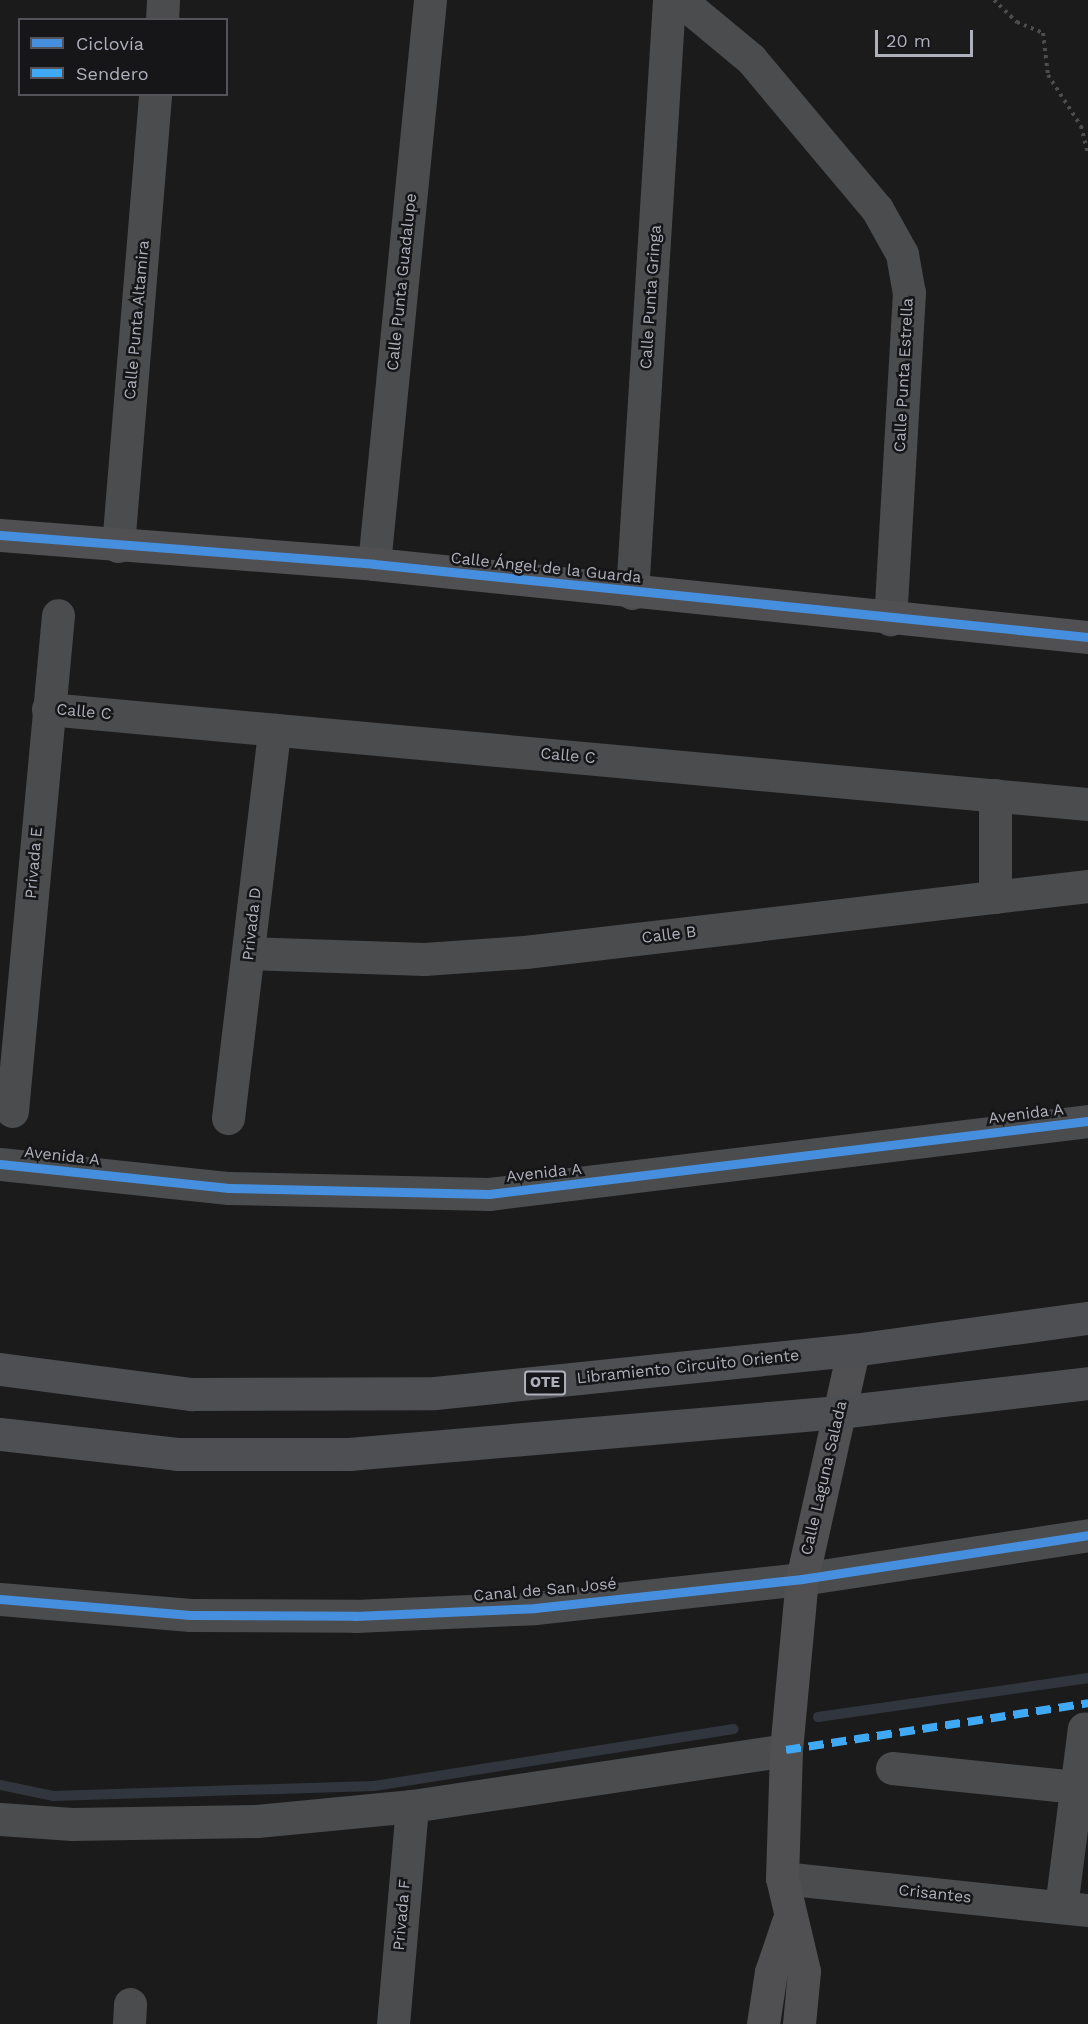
<!DOCTYPE html>
<meta charset="utf-8">
<style>
body{margin:0}
#map{position:relative;width:1088px;height:2024px;overflow:hidden;background:#1b1b1b;font-family:"Work Sans",sans-serif}
div>[style]{position:absolute}
[style*='--x']{left:calc(var(--x)*1px);top:calc(var(--y)*1px);width:calc(var(--w)*1px);rotate:calc(var(--a)*1deg)}
.stream>*{height:10px;margin:-5px;padding:0 5px;transform-origin:5px;border-radius:5px;background:#31363e}
.path>*{height:4px;margin-top:-2px;transform-origin:0;background:repeating-linear-gradient(90deg,#4d4d50 0 3px,transparent 0 7.5px)}
.street>*{height:33px;margin:-16.5px;padding:0 16.5px;transform-origin:16.5px;border-radius:16.5px;background:#4b4c4e}
.secondary>*{height:33px;margin:-16.5px;padding:0 16.5px;transform-origin:16.5px;border-radius:16.5px;background:#505052}
.primary>*{height:33px;margin:-16.5px;padding:0 16.5px;transform-origin:16.5px;border-radius:16.5px;background:#4e4f52}
.quiet>*{height:8px;margin-top:-4px;transform-origin:0;background:repeating-linear-gradient(90deg,#3fa9f5 0 15px,transparent 0 23px)}
.cycleway>*{height:9px;margin:-4.5px;padding:0 4.5px;transform-origin:4.5px;border-radius:4.5px;background:#468fdf}
span{translate:-50% -50%;white-space:nowrap;text-align:center;line-height:1.15;-webkit-text-stroke:5px #161518;paint-order:stroke}
.shield-label span{padding:2px 4px;background:#161518;border:2px solid;border-radius:4px;-webkit-text-stroke-width:0}
.shield-label{font-size:15px;color:#aeb0bb;font-weight:700}
.street-label{font-size:16px;color:#aeb0bb}
.legend{position:absolute;left:18px;top:18px;width:210px;height:78px;box-sizing:border-box;background:#161518;border:2px solid #535359;margin:0;padding:8px 10px;list-style:none;font-size:18px;color:#aeb0bb}
.legend li{display:flex;align-items:center;gap:12px;height:30px}
.legend b{width:30px;border:2px solid #535359}
.scale{position:absolute;left:875px;top:30px;width:98px;height:27px;box-sizing:border-box;border:3px solid #aeb0bb;border-top:0;padding-left:8px;font-size:18px;line-height:21px;white-space:nowrap;color:#aeb0bb;-webkit-text-stroke:4px #161518;paint-order:stroke}
</style>
<div id="map">
<div class="stream">
<i style="--x:818;--y:1717;--w:273;--a:-8.2"></i>
<i style="--x:0;--y:1785;--w:54;--a:11.7"></i>
<i style="--x:53;--y:1796;--w:321;--a:-1.8"></i>
<i style="--x:374;--y:1786;--w:364;--a:-9"></i>
</div>
<div class="path">
<i style="--x:994;--y:0;--w:32;--a:44"></i>
<i style="--x:1017;--y:22;--w:28;--a:23"></i>
<i style="--x:1043;--y:33;--w:42;--a:83.2"></i>
<i style="--x:1048;--y:75;--w:61;--a:57.1"></i>
<i style="--x:1081;--y:126;--w:29;--a:76"></i>
</div>
<div class="street">
<i style="--x:680;--y:0;--w:92;--a:39.7"></i>
<i style="--x:751;--y:59;--w:196;--a:50"></i>
<i style="--x:877;--y:209;--w:51;--a:60.9"></i>
<i style="--x:902;--y:254;--w:39;--a:80"></i>
<i style="--x:909;--y:292;--w:328;--a:93.3"></i>
<i style="--x:162;--y:20;--w:20;--a:-87"></i>
<i style="--x:118;--y:546;--w:454;--a:-85.3"></i>
<i style="--x:374;--y:564;--w:567;--a:-84.33"></i>
<i style="--x:632;--y:593;--w:594;--a:-86.43"></i>
<i style="--x:48;--y:709;--w:1044;--a:5.22"></i>
<i style="--x:995;--y:795;--w:102;--a:90"></i>
<i style="--x:249;--y:953;--w:175;--a:2"></i>
<i style="--x:424;--y:959;--w:101;--a:-4"></i>
<i style="--x:525;--y:952;--w:567;--a:-6.69"></i>
<i style="--x:12;--y:1111;--w:498;--a:-84.7"></i>
<i style="--x:228;--y:1118;--w:391;--a:-83.2"></i>
<i style="--x:0;--y:1164;--w:230;--a:6"></i>
<i style="--x:229;--y:1188;--w:260;--a:1.3"></i>
<i style="--x:489;--y:1194;--w:603;--a:-6.95"></i>
<i style="--x:0;--y:1599;--w:191;--a:4.8"></i>
<i style="--x:190;--y:1615;--w:165;--a:0.3"></i>
<i style="--x:355;--y:1616;--w:180;--a:-2.5"></i>
<i style="--x:535;--y:1608;--w:269;--a:-6.2"></i>
<i style="--x:802;--y:1579;--w:289;--a:-8.7"></i>
<i style="--x:892;--y:1768;--w:185;--a:5.9"></i>
<i style="--x:0;--y:1819;--w:72;--a:4"></i>
<i style="--x:72;--y:1824;--w:185;--a:-0.9"></i>
<i style="--x:257;--y:1821;--w:156;--a:-5.5"></i>
<i style="--x:412;--y:1806;--w:378;--a:-8.5"></i>
<i style="--x:782;--y:1878;--w:308;--a:6"></i>
<i style="--x:1061;--y:1907;--w:180;--a:-82.7"></i>
<i style="--x:129;--y:2024;--w:20;--a:-87"></i>
<i style="--x:393;--y:2024;--w:219;--a:-85"></i>
</div>
<div class="secondary">
<i style="--x:0;--y:535;--w:375;--a:4.4"></i>
<i style="--x:374;--y:564;--w:718;--a:5.84"></i>
<i style="--x:763;--y:2024;--w:53;--a:-81.3"></i>
<i style="--x:771;--y:1972;--w:53;--a:-71.2"></i>
<i style="--x:799;--y:2024;--w:53;--a:-84.6"></i>
<i style="--x:804;--y:1971;--w:96;--a:-103.3"></i>
<i style="--x:782;--y:1878;--w:128;--a:-88.2"></i>
<i style="--x:786;--y:1750;--w:172;--a:-84.7"></i>
<i style="--x:802;--y:1579;--w:235;--a:-77.4"></i>
</div>
<div class="primary">
<i style="--x:0;--y:1369;--w:193;--a:7.5"></i>
<i style="--x:191;--y:1394;--w:244;--a:-0.2"></i>
<i style="--x:435;--y:1393;--w:420;--a:-5.9"></i>
<i style="--x:853;--y:1350;--w:237;--a:-7.8"></i>
<i style="--x:0;--y:1434;--w:178;--a:6.4"></i>
<i style="--x:177;--y:1454;--w:172;--a:0"></i>
<i style="--x:349;--y:1454;--w:492;--a:-4.9"></i>
<i style="--x:839;--y:1412;--w:251;--a:-6.6"></i>
</div>
<div class="quiet">
<i style="--x:786;--y:1750;--w:306;--a:-8.8"></i>
</div>
<div class="cycleway">
<i style="--x:0;--y:535;--w:375;--a:4.4"></i>
<i style="--x:374;--y:564;--w:718;--a:5.84"></i>
<i style="--x:0;--y:1164;--w:230;--a:6"></i>
<i style="--x:229;--y:1188;--w:260;--a:1.3"></i>
<i style="--x:489;--y:1194;--w:603;--a:-6.95"></i>
<i style="--x:0;--y:1599;--w:191;--a:4.8"></i>
<i style="--x:190;--y:1615;--w:165;--a:0.3"></i>
<i style="--x:355;--y:1616;--w:180;--a:-2.5"></i>
<i style="--x:535;--y:1608;--w:269;--a:-6.2"></i>
<i style="--x:802;--y:1579;--w:289;--a:-8.7"></i>
</div>
<div class="shield-label">
<span style="left:545px;top:1383px">OTE</span>
</div>
<div class="street-label">
<span style="left:402px;top:282px;rotate:-84deg">Calle Punta Guadalupe</span>
<span style="left:651px;top:297px;rotate:-86deg">Calle Punta Gringa</span>
<span style="left:137px;top:320px;rotate:-85deg">Calle Punta Altamira</span>
<span style="left:904px;top:375px;rotate:-87deg">Calle Punta Estrella</span>
<span style="left:546px;top:568px;rotate:6deg">Calle Ángel de la Guarda</span>
<span style="left:84px;top:712px;rotate:5deg">Calle C</span>
<span style="left:568px;top:756px;rotate:5deg">Calle C</span>
<span style="left:34px;top:863px;rotate:-85deg">Privada E</span>
<span style="left:252px;top:924px;rotate:-84deg">Privada D</span>
<span style="left:669px;top:935px;rotate:-7deg">Calle B</span>
<span style="left:1026px;top:1114px;rotate:-7deg">Avenida A</span>
<span style="left:62px;top:1156px;rotate:6deg">Avenida A</span>
<span style="left:544px;top:1173px;rotate:-6deg">Avenida A</span>
<span style="left:688px;top:1367px;rotate:-6deg">Libramiento Circuito Oriente</span>
<span style="left:824px;top:1478px;rotate:-77deg">Calle Laguna Salada</span>
<span style="left:545px;top:1590px;rotate:-5deg">Canal de San José</span>
<span style="left:935px;top:1894px;rotate:6deg">Crisantes</span>
<span style="left:402px;top:1915px;rotate:-85deg">Privada F</span>
</div>
<ul class="legend">
<li><b style="height:8px;background:#468fdf"></b>Ciclovía</li>
<li><b style="height:8px;background:#3fa9f5"></b>Sendero</li>
</ul>
<div class="scale">20 m</div>
</div>
